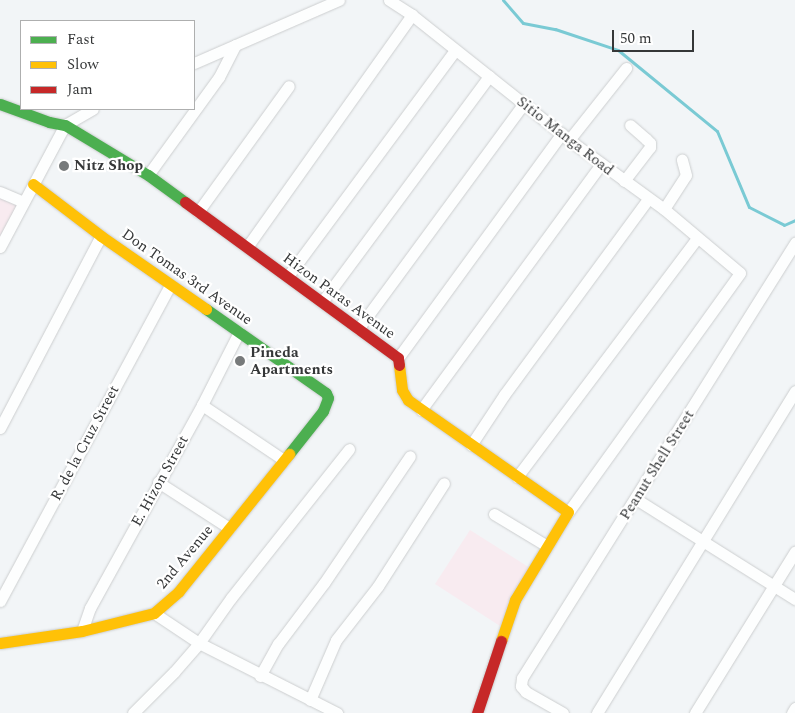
<!DOCTYPE html>
<style>
body{margin:0}
#map{position:relative;width:795px;height:713px;overflow:hidden;background:#f2f5f7;font-family:Spectral,serif}
div>[style]{position:absolute}
[style*='--x']{left:calc(var(--x)*1px);top:calc(var(--y)*1px);width:calc(var(--w)*1px);rotate:calc(var(--a)*1deg)}
.industrial>*{inset:0;background:#f8ebf0}
.stream>*{height:3px;margin:-1.5px;padding:0 1.5px;transform-origin:1.5px;border-radius:1.5px;background:#7acad4}
.roads{filter:drop-shadow(0 0 1px #cccecf) drop-shadow(0 0 1px #cccecf)}
.street>*{height:11px;margin:-5.5px;padding:0 5.5px;transform-origin:5.5px;border-radius:5.5px;background:#fdfefe}
.fast>*{height:11px;margin:-5.5px;padding:0 5.5px;transform-origin:5.5px;border-radius:5.5px;background:#4caf50}
.slow>*{height:11px;margin:-5.5px;padding:0 5.5px;transform-origin:5.5px;border-radius:5.5px;background:#ffc107}
.jam>*{height:11px;margin:-5.5px;padding:0 5.5px;transform-origin:5.5px;border-radius:5.5px;background:#c62828}
.dots>*{width:14px;height:14px;translate:-50% -50%;box-sizing:border-box;border:2px solid #fff;border-radius:50%}
span{translate:-50% -50%;white-space:nowrap;text-align:center;line-height:1.15;-webkit-text-stroke:4.5px #fff;paint-order:stroke}
.street-label{font-size:15px;color:#353738}
.poi-label{font-size:15px;color:#353738;font-weight:700}
.left{translate:0 -50%;text-align:left}
.legend{position:absolute;left:20px;top:20px;width:175px;height:90px;box-sizing:border-box;background:#fff;border:1px solid #aeafaf;margin:0;padding:6px 9px;list-style:none;font-size:15px;color:#353738}
.legend li{display:flex;align-items:center;gap:10px;height:25px}
.legend b{width:25px;border:1px solid #aeafaf}
.scale{position:absolute;left:612px;top:30px;width:82px;height:22px;box-sizing:border-box;border:2px solid #353738;border-top:0;padding-left:6px;font-size:15px;line-height:18px;white-space:nowrap;color:#353738;-webkit-text-stroke:4px #fff;paint-order:stroke}
</style>
<div id="map">
<div class="industrial">
<i style="clip-path:polygon(0 198px,17px 206px,0 237px)"></i>
<i style="clip-path:polygon(470px 530px,530px 568px,500px 626px,435px 584px)"></i>
</div>
<div class="stream">
<i style="--x:503;--y:0;--w:30;--a:49"></i>
<i style="--x:523;--y:23;--w:33;--a:11"></i>
<i style="--x:555;--y:29;--w:66;--a:18.4"></i>
<i style="--x:618;--y:50;--w:128;--a:39.3"></i>
<i style="--x:717;--y:131;--w:82;--a:67.2"></i>
<i style="--x:749;--y:207;--w:39;--a:27"></i>
<i style="--x:784;--y:225;--w:12;--a:-24"></i>
</div>
<div class="roads">
<div class="street">
<i style="--x:389;--y:0;--w:27;--a:33"></i>
<i style="--x:412;--y:15;--w:201;--a:38.5"></i>
<i style="--x:569;--y:140;--w:117;--a:36"></i>
<i style="--x:664;--y:209;--w:99;--a:40.1"></i>
<i style="--x:740;--y:273;--w:294;--a:125.7"></i>
<i style="--x:194;--y:63;--w:158;--a:-23.5"></i>
<i style="--x:569;--y:140;--w:92;--a:-51.6"></i>
<i style="--x:148;--y:175;--w:121;--a:-54.1"></i>
<i style="--x:219;--y:77;--w:36;--a:-63"></i>
<i style="--x:624;--y:181;--w:43;--a:-52.6"></i>
<i style="--x:650;--y:147;--w:4;--a:-90"></i>
<i style="--x:650;--y:143;--w:6;--a:-135"></i>
<i style="--x:646;--y:139;--w:21;--a:-139"></i>
<i style="--x:0;--y:192;--w:25;--a:23"></i>
<i style="--x:664;--y:209;--w:40;--a:-57.1"></i>
<i style="--x:686;--y:175;--w:16;--a:-105"></i>
<i style="--x:198;--y:212;--w:155;--a:-54.2"></i>
<i style="--x:0;--y:247;--w:138;--a:-62"></i>
<i style="--x:65;--y:125;--w:32;--a:-30"></i>
<i style="--x:247;--y:247;--w:285;--a:-54.6"></i>
<i style="--x:288;--y:276;--w:281;--a:-53.5"></i>
<i style="--x:322;--y:302;--w:281;--a:-53.5"></i>
<i style="--x:358;--y:329;--w:279;--a:-53.7"></i>
<i style="--x:398;--y:358;--w:278;--a:-53.9"></i>
<i style="--x:202;--y:405;--w:99;--a:33.9"></i>
<i style="--x:421;--y:410;--w:305;--a:-53.8"></i>
<i style="--x:0;--y:428;--w:217;--a:-62.3"></i>
<i style="--x:471;--y:445;--w:60;--a:-56.6"></i>
<i style="--x:504;--y:395;--w:243;--a:-53.7"></i>
<i style="--x:517;--y:477;--w:299;--a:-53"></i>
<i style="--x:158;--y:482;--w:85;--a:32.9"></i>
<i style="--x:636;--y:499;--w:188;--a:32.2"></i>
<i style="--x:494;--y:514;--w:62;--a:31.1"></i>
<i style="--x:0;--y:601;--w:359;--a:-61.7"></i>
<i style="--x:154;--y:613;--w:54;--a:33.7"></i>
<i style="--x:199;--y:643;--w:155;--a:26.9"></i>
<i style="--x:82;--y:631;--w:24;--a:-71"></i>
<i style="--x:90;--y:608;--w:232;--a:-61.1"></i>
<i style="--x:202;--y:405;--w:82;--a:-63.1"></i>
<i style="--x:260;--y:676;--w:37;--a:-61"></i>
<i style="--x:278;--y:644;--w:76;--a:-53"></i>
<i style="--x:324;--y:583;--w:153;--a:-55.9"></i>
<i style="--x:310;--y:700;--w:65;--a:-66.6"></i>
<i style="--x:336;--y:640;--w:68;--a:-52.1"></i>
<i style="--x:378;--y:586;--w:122;--a:-57.3"></i>
<i style="--x:133;--y:713;--w:58;--a:-45"></i>
<i style="--x:174;--y:672;--w:38;--a:-49"></i>
<i style="--x:199;--y:643;--w:55;--a:-54.6"></i>
<i style="--x:231;--y:598;--w:190;--a:-51.6"></i>
<i style="--x:563;--y:713;--w:43;--a:-150.4"></i>
<i style="--x:526;--y:692;--w:8;--a:-130"></i>
<i style="--x:521;--y:686;--w:8;--a:-83"></i>
<i style="--x:522;--y:678;--w:514;--a:-57.89"></i>
<i style="--x:597;--y:713;--w:378;--a:-58.4"></i>
<i style="--x:695;--y:713;--w:190;--a:-58.2"></i>
<i style="--x:792;--y:713;--w:6;--a:-59"></i>
</div>
<div class="fast">
<i style="--x:0;--y:104;--w:52;--a:20.2"></i>
<i style="--x:49;--y:122;--w:16;--a:11"></i>
<i style="--x:65;--y:125;--w:97;--a:31.1"></i>
<i style="--x:148;--y:175;--w:46;--a:36.1"></i>
<i style="--x:206;--y:309;--w:146;--a:35"></i>
<i style="--x:326;--y:393;--w:5;--a:68"></i>
<i style="--x:328;--y:398;--w:14;--a:111"></i>
<i style="--x:323;--y:411;--w:55;--a:128.3"></i>
</div>
<div class="slow">
<i style="--x:33;--y:184;--w:86;--a:37.4"></i>
<i style="--x:101;--y:236;--w:128;--a:34.8"></i>
<i style="--x:399;--y:365;--w:25;--a:83"></i>
<i style="--x:402;--y:390;--w:12;--a:59"></i>
<i style="--x:408;--y:400;--w:195;--a:35"></i>
<i style="--x:568;--y:512;--w:103;--a:121.1"></i>
<i style="--x:515;--y:600;--w:43;--a:108.9"></i>
<i style="--x:0;--y:643;--w:83;--a:-8.3"></i>
<i style="--x:82;--y:631;--w:74;--a:-14"></i>
<i style="--x:154;--y:613;--w:33;--a:-41"></i>
<i style="--x:179;--y:591;--w:176;--a:-51.2"></i>
</div>
<div class="jam">
<i style="--x:185;--y:202;--w:264;--a:36.2"></i>
<i style="--x:398;--y:358;--w:7;--a:82"></i>
<i style="--x:477;--y:713;--w:76;--a:-71.6"></i>
</div>
</div>
<div class="dots">
<i style="left:64px;top:166px;background:#777a7b"></i>
<i style="left:240px;top:361px;background:#777a7b"></i>
</div>
<div class="street-label">
<span style="left:565px;top:136px;rotate:38deg">Sitio Manga Road</span>
<span style="left:187px;top:277px;rotate:35deg">Don Tomas 3rd Avenue</span>
<span style="left:339px;top:296px;rotate:36deg">Hizon Paras Avenue</span>
<span style="left:85px;top:443px;rotate:-62deg">R. de la Cruz Street</span>
<span style="left:657px;top:465px;rotate:-58deg">Peanut Shell Street</span>
<span style="left:160px;top:481px;rotate:-61deg">E. Hizon Street</span>
<span style="left:185px;top:557px;rotate:-50deg">2nd Avenue</span>
</div>
<div class="poi-label">
<span class="left" style="left:74px;top:166px">Nitz Shop</span>
<span class="left" style="left:250px;top:361px">Pineda<br>Apartments</span>
</div>
<ul class="legend">
<li><b style="height:6px;background:#4caf50"></b>Fast</li>
<li><b style="height:6px;background:#ffc107"></b>Slow</li>
<li><b style="height:6px;background:#c62828"></b>Jam</li>
</ul>
<div class="scale">50 m</div>
</div>
